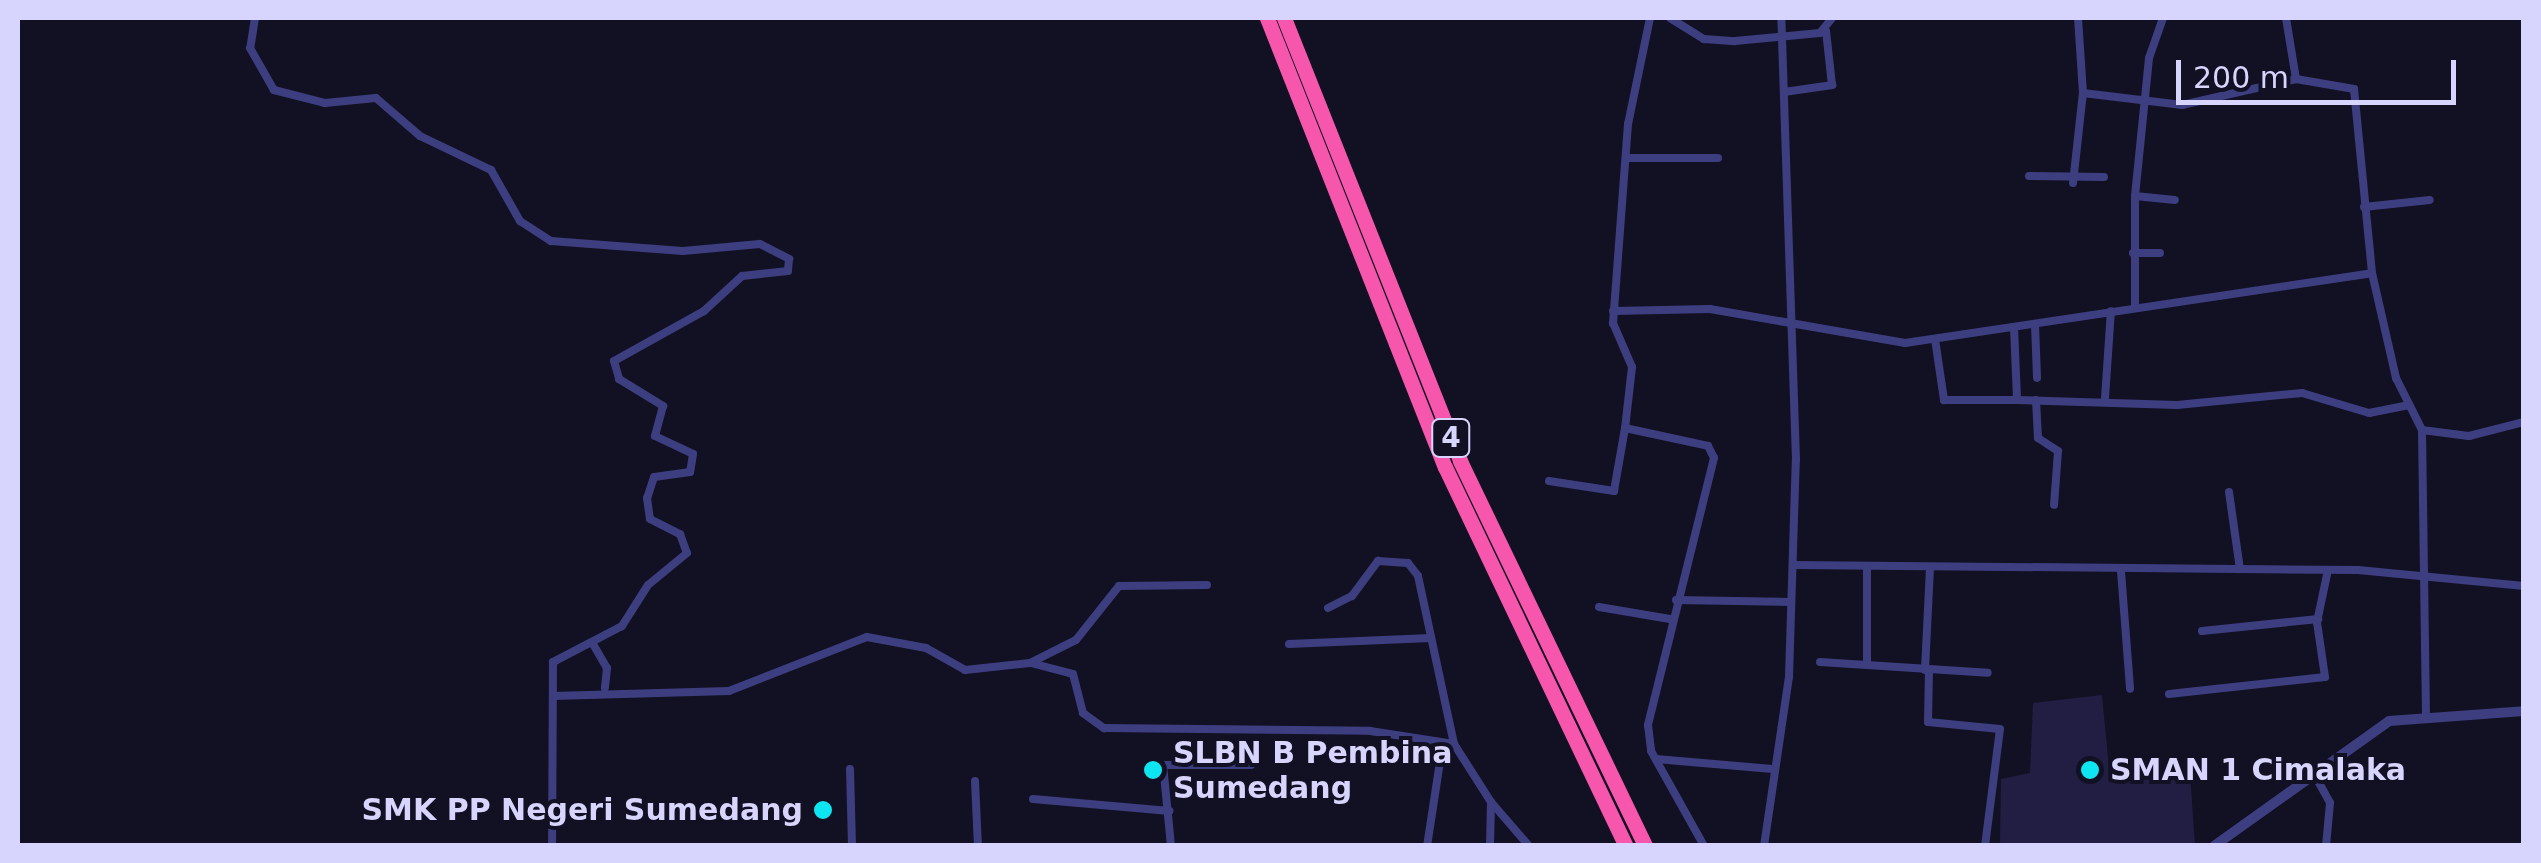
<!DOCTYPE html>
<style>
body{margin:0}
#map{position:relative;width:2541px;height:863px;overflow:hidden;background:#121023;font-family:"DejaVu Sans",sans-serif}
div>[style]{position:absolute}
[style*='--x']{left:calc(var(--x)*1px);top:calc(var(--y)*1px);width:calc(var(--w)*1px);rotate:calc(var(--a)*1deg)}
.building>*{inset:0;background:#221d43}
.minor>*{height:8px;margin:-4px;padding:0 4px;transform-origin:4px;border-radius:4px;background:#3d3e80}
.tertiary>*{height:10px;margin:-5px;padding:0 5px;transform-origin:5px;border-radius:5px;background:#3d3e80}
.motorway>*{height:15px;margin:-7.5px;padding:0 7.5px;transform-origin:7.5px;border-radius:7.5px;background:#f656ac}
.dots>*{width:28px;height:28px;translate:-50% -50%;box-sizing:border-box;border:5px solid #121023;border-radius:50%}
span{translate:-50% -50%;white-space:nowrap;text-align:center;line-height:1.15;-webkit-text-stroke:8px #121023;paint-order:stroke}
.shield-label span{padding:2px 8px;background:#121023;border:2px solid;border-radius:8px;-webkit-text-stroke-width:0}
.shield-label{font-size:28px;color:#d7d4fd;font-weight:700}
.poi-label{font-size:30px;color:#d7d4fd;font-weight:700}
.left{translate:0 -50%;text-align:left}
.right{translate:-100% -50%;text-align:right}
.frame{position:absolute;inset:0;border:20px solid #d7d4fd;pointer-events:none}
.scale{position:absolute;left:2176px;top:60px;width:280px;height:45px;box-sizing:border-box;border:5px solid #d7d4fd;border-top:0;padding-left:12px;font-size:30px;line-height:35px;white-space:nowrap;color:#d7d4fd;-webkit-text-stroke:8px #121023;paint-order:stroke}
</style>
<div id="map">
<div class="building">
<i style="clip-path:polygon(2102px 695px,2109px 768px,2190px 773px,2195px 846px,2000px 846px,2001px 779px,2030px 773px,2033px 703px)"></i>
</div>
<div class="minor">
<i style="--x:255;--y:18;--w:30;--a:99"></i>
<i style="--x:250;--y:48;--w:48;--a:60.3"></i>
<i style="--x:274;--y:90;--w:53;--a:14.3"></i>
<i style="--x:325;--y:103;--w:51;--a:-5.6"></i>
<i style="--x:376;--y:98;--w:58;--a:40.8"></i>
<i style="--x:420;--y:136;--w:79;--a:25.6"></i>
<i style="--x:491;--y:170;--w:59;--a:60.4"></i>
<i style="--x:520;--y:221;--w:37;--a:33"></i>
<i style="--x:551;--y:241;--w:132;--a:4.3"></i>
<i style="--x:683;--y:251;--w:77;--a:-5.2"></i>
<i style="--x:760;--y:244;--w:33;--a:27"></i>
<i style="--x:789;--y:259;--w:12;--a:95"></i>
<i style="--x:788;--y:271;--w:46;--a:173.8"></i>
<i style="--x:742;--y:276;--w:52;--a:137.4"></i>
<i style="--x:704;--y:311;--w:103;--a:150.9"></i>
<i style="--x:614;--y:361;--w:19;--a:74"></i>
<i style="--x:619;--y:379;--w:52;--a:31.5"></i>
<i style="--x:663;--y:406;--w:31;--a:105"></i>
<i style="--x:655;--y:436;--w:42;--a:25.3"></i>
<i style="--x:693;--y:454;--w:18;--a:99"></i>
<i style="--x:690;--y:472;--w:36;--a:172"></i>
<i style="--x:654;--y:477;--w:22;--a:108"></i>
<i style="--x:647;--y:498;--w:21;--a:82"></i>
<i style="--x:650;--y:519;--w:34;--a:27"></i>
<i style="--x:680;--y:534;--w:20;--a:70"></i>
<i style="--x:687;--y:553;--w:50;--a:140.6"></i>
<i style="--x:648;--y:585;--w:49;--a:122.4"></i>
<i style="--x:622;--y:626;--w:78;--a:152.4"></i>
<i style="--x:553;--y:662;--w:184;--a:90.3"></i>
<i style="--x:1650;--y:18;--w:108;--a:101.7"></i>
<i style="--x:1628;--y:124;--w:200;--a:94.3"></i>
<i style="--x:1613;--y:323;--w:48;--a:66.6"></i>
<i style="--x:1632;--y:367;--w:61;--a:96.5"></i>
<i style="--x:1625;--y:428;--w:85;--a:12.2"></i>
<i style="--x:1708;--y:446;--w:13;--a:63"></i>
<i style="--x:1714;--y:458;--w:275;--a:103.9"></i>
<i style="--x:1648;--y:725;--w:26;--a:83"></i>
<i style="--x:1651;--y:751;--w:109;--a:60.8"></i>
<i style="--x:1670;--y:18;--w:40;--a:32"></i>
<i style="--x:1704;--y:39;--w:31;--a:4"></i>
<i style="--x:1735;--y:41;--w:85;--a:-5.4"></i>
<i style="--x:1820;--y:33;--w:19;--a:-51"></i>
<i style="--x:2286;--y:18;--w:62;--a:80.7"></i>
<i style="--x:2296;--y:79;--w:59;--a:9.8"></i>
<i style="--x:2354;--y:89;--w:185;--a:84.4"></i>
<i style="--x:2372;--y:273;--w:108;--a:77.1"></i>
<i style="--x:2396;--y:378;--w:58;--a:63.4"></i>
<i style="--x:2422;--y:430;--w:285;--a:89.2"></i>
<i style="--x:1784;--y:92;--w:49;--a:-8.3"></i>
<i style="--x:1832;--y:85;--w:54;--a:-96.3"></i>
<i style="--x:2083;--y:93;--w:100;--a:6.9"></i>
<i style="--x:2182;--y:105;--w:117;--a:-12.8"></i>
<i style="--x:1626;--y:158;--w:92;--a:0"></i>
<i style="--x:2029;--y:176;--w:75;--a:0.8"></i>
<i style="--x:2073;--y:183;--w:91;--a:-83.7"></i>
<i style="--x:2083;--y:93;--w:75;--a:-93.8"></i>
<i style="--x:2135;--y:196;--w:40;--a:5.7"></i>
<i style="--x:2364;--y:207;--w:66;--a:-6.1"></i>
<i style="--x:2133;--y:253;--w:27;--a:0"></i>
<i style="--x:2135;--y:308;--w:112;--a:-90"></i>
<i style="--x:2135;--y:196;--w:139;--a:-84.2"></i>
<i style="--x:2149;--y:58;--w:42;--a:-70.7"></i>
<i style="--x:1613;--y:311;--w:97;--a:-1.2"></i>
<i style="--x:1710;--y:309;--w:198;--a:9.9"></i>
<i style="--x:1905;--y:343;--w:472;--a:-8.5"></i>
<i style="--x:2035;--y:325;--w:53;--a:87.8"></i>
<i style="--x:2014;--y:327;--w:73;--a:87.6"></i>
<i style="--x:2017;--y:400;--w:160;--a:1.8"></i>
<i style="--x:2177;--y:405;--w:126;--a:-5.5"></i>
<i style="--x:2302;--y:393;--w:70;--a:16.6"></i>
<i style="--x:2369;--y:413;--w:41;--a:-11.3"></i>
<i style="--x:1935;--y:339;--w:62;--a:81.6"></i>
<i style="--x:1944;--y:400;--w:73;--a:0"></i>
<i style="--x:2105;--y:398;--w:87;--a:-86.1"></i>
<i style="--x:2036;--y:400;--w:38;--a:87"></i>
<i style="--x:2038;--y:438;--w:24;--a:33"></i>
<i style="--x:2058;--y:451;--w:54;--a:94.2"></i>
<i style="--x:2422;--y:430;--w:47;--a:7.3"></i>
<i style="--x:2469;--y:436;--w:57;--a:-14.3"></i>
<i style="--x:1549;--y:481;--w:66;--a:8.7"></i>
<i style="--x:1614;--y:491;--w:64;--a:-80.1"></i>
<i style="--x:2229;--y:492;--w:78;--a:81.9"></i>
<i style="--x:1794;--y:565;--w:564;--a:0.51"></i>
<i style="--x:2358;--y:570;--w:167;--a:5.5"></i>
<i style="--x:2121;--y:571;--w:118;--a:85.6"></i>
<i style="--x:1676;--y:600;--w:115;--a:1"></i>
<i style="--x:1599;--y:607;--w:72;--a:9.6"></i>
<i style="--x:1328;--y:608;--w:27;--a:-27"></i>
<i style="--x:1352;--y:596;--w:44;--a:-53.4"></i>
<i style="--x:1378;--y:561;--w:30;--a:4"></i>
<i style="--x:1408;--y:563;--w:16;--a:52"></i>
<i style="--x:1418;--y:576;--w:172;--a:77.9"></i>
<i style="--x:1454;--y:744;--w:17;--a:140"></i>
<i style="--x:1441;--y:755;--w:92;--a:98.7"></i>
<i style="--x:2202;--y:631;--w:117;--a:-5.9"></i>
<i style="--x:593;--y:644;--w:28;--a:60"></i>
<i style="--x:607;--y:668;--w:20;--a:96"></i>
<i style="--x:1289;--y:644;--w:141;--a:-2.4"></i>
<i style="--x:1820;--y:662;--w:168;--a:3.7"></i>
<i style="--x:1031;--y:663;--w:43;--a:14.7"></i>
<i style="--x:1073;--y:674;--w:40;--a:75.6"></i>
<i style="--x:1083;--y:713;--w:26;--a:36"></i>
<i style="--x:1104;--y:728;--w:266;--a:0.6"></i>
<i style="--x:1370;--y:731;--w:85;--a:8.8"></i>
<i style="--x:1454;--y:744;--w:69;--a:57.5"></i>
<i style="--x:1491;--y:802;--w:44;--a:91.3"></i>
<i style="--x:1867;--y:665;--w:98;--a:-90"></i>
<i style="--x:1925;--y:670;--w:101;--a:-87.2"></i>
<i style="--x:1929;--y:670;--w:52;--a:91.1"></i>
<i style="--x:1928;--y:722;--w:72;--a:5.6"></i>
<i style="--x:2000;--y:729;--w:118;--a:97.3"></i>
<i style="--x:2169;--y:694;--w:157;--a:-6.2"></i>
<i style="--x:2325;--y:677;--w:56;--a:-98.3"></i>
<i style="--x:2317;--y:622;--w:53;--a:-78.1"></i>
<i style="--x:553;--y:696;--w:176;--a:-1.6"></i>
<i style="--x:729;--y:691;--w:148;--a:-21.4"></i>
<i style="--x:867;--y:637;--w:60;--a:10.6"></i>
<i style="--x:926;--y:648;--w:45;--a:29.4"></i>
<i style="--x:965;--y:670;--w:65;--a:-6.1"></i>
<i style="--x:1030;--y:663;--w:51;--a:-26.6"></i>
<i style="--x:1076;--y:640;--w:69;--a:-51.5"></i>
<i style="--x:1119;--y:586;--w:88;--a:-0.7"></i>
<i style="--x:1656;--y:759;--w:117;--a:4.9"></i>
<i style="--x:850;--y:769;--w:77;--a:88.5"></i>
<i style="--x:2313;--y:772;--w:35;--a:61"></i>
<i style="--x:2330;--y:803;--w:43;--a:95.3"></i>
<i style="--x:975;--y:781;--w:65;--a:87.4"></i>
<i style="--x:1033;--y:799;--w:137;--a:5"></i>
<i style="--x:1491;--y:802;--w:58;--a:49.2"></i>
<i style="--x:1171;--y:846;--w:81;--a:-95.6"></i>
<i style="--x:1163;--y:765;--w:88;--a:0"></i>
<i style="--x:1764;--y:846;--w:171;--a:-81.6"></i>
<i style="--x:1789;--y:677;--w:217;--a:-88.2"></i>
<i style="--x:1796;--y:460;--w:442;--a:-91.9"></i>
</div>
<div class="tertiary">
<i style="--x:2214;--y:846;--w:215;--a:-35.5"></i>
<i style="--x:2389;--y:721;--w:135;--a:-4.2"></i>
</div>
<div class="motorway">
<i style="--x:1267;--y:18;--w:483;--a:68.4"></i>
<i style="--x:1445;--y:467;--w:420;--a:64.5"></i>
<i style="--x:1284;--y:18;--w:477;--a:68.3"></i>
<i style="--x:1460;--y:461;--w:427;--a:64.3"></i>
</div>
<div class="dots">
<i style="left:1153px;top:770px;background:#0de6f0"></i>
<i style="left:2090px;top:770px;background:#0de6f0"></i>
<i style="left:823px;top:810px;background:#0de6f0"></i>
</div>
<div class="shield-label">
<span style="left:1451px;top:438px">4</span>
</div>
<div class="poi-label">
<span class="left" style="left:1173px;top:770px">SLBN B Pembina<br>Sumedang</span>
<span class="left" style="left:2110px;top:770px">SMAN 1 Cimalaka</span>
<span class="right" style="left:803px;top:810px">SMK PP Negeri Sumedang</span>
</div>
<div class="frame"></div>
<div class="scale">200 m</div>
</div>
